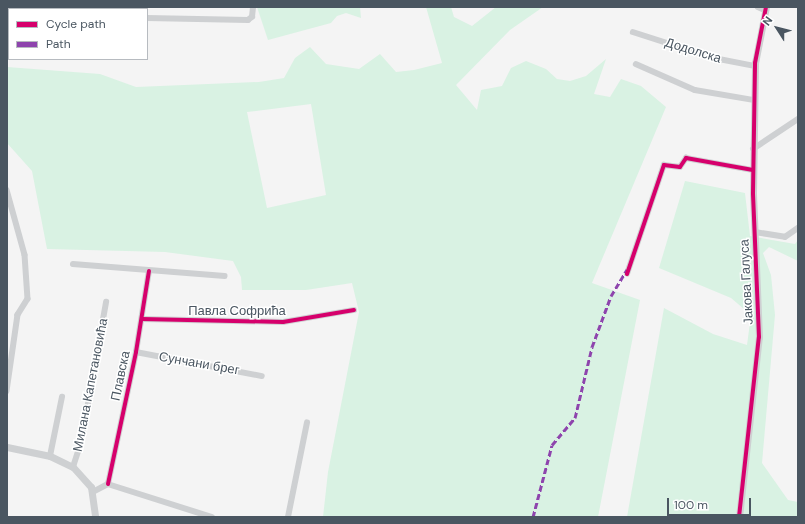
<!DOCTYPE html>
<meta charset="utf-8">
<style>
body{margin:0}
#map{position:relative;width:805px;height:524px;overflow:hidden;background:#f4f4f4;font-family:"DM Sans",sans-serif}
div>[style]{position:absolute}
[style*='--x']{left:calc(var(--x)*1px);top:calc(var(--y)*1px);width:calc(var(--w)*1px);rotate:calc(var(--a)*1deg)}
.green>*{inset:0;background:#d9f2e3}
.minor>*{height:5.5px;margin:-2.75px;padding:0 2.75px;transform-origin:2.75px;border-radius:2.75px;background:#ced0d2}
.tertiary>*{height:7px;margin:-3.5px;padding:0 3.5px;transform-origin:3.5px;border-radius:3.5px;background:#ced0d2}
.quiet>*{height:3px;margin-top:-1.5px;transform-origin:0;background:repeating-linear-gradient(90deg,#8e44ad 0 6px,transparent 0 9px)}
.cycleway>*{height:4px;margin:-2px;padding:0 2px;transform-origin:2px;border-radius:2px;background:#d6006c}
span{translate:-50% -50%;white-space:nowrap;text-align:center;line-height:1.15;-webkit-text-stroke:3px #fff;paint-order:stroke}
.street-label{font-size:13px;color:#4a5661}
.frame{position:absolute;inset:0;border:8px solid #4a5661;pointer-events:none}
.legend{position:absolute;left:8px;top:8px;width:140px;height:52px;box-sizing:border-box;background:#fff;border:1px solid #b7bbc0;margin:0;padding:5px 7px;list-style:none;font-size:12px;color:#4a5661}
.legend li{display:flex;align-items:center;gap:8px;height:20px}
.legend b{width:20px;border:1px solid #b7bbc0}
.north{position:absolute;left:757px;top:8px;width:40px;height:40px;-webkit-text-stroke:3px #fff;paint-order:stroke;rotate:306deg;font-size:11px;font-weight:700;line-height:16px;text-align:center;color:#4a5661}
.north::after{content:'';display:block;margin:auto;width:14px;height:18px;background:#4a5661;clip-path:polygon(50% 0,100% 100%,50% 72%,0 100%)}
.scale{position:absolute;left:667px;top:498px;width:84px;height:18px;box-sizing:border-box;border:2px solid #4a5661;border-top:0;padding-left:5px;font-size:12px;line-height:14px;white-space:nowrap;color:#4a5661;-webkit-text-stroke:3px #fff;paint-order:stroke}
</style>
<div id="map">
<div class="green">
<i style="clip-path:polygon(257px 7px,360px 7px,361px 18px,346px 13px,337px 16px,331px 23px,268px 40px)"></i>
<i style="clip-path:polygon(evenodd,426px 7px,451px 7px,454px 17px,472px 26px,496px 7px,543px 7px,510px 30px,456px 85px,477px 110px,481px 90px,502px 86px,511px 68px,526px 61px,546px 69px,557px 79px,570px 81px,586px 76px,606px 59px,594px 94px,610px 97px,621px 79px,641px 86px,666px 107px,592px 283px,640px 300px,598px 517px,323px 517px,328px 472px,359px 312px,352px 283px,306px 290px,242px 290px,241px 277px,233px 261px,165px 252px,47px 249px,32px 171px,7px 143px,7px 67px,100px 74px,136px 87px,259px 82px,284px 78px,295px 58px,310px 47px,326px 64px,359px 69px,380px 54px,396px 72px,414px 70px,442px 63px,426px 7px,311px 104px,326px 195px,267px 208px,247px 112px,311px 104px)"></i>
<i style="clip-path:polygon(685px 181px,745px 193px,750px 236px,795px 244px,798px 240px,798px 261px,769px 247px,763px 253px,771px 275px,775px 315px,762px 463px,788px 500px,798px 502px,798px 517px,627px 517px,664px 308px,713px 334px,747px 345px,751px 315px,731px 298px,659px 268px)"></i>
</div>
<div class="minor">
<i style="--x:758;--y:7;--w:8;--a:23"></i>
<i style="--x:7;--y:16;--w:2;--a:27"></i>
<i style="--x:147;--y:18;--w:101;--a:1.1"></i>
<i style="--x:248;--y:20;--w:5;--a:-37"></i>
<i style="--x:252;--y:17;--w:10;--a:-84"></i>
<i style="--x:633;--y:32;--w:85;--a:17.8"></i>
<i style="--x:714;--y:58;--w:42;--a:11"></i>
<i style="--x:636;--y:64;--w:64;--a:23.8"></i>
<i style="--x:695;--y:90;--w:60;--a:9.6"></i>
<i style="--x:753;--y:149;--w:54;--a:-33.7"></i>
<i style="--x:7;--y:190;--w:67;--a:74.5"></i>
<i style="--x:25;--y:255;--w:44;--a:86.1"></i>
<i style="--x:28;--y:299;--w:19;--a:122"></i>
<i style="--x:18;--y:315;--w:77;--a:98.2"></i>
<i style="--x:755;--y:232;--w:30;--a:9"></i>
<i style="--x:785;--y:237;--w:16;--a:-35"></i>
<i style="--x:73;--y:264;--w:152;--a:4.5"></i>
<i style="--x:627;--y:274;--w:115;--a:-71.3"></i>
<i style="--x:664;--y:165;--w:16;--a:7"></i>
<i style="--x:680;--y:167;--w:11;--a:-56"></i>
<i style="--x:686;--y:158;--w:68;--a:10.2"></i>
<i style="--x:142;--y:319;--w:141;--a:1.2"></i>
<i style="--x:283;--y:322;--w:72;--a:-9.6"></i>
<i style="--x:136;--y:352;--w:128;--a:10.8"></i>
<i style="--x:50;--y:456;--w:60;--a:-78.5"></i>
<i style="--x:73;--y:467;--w:25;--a:-72"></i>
<i style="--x:81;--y:443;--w:143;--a:-79.9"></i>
<i style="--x:108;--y:484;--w:135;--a:-78"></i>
<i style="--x:136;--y:352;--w:82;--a:-80.9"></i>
<i style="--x:108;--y:484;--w:109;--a:17.6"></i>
<i style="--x:93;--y:492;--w:17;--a:-28"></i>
<i style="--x:288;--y:517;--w:96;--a:-78.6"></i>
</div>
<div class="tertiary">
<i style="--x:7;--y:447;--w:44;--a:11.8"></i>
<i style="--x:50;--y:456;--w:25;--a:26"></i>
<i style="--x:73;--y:467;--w:27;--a:48"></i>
<i style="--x:91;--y:487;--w:30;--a:82"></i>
<i style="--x:739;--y:517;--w:181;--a:-83.7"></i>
<i style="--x:759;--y:337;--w:144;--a:-92.4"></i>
<i style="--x:753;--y:193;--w:130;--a:-89.1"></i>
<i style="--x:755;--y:63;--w:57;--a:-78.9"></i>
</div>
<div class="quiet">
<i style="--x:533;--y:517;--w:74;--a:-75.2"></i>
<i style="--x:552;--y:445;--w:35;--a:-50"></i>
<i style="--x:575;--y:418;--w:73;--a:-76.5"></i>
<i style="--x:592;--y:347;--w:54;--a:-69.6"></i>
<i style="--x:611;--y:296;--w:31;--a:-59"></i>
</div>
<div class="cycleway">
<i style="--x:627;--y:274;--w:115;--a:-71.3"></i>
<i style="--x:664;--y:165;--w:16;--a:7"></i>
<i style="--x:680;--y:167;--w:11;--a:-56"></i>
<i style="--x:686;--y:158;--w:68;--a:10.2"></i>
<i style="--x:142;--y:319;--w:141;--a:1.2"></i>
<i style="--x:283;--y:322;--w:72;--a:-9.6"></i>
<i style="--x:108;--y:484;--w:135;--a:-78"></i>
<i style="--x:136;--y:352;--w:82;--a:-80.9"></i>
<i style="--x:739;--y:517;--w:181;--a:-83.7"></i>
<i style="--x:759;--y:337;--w:144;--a:-92.4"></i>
<i style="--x:753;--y:193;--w:130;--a:-89.1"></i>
<i style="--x:755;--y:63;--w:57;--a:-78.9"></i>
</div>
<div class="street-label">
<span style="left:693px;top:51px;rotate:17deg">Додолска</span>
<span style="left:747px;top:282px;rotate:-93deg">Јакова Галуса</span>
<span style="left:237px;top:311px">Павла Софрића</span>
<span style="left:199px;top:364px;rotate:10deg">Сунчани брег</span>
<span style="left:121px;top:376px;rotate:-78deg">Плавска</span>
<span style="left:91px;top:385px;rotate:-79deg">Милана Капетановића</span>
</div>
<div class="frame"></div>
<ul class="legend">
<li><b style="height:5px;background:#d6006c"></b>Cycle path</li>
<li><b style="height:5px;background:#8e44ad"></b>Path</li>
</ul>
<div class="north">N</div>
<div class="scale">100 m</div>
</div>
